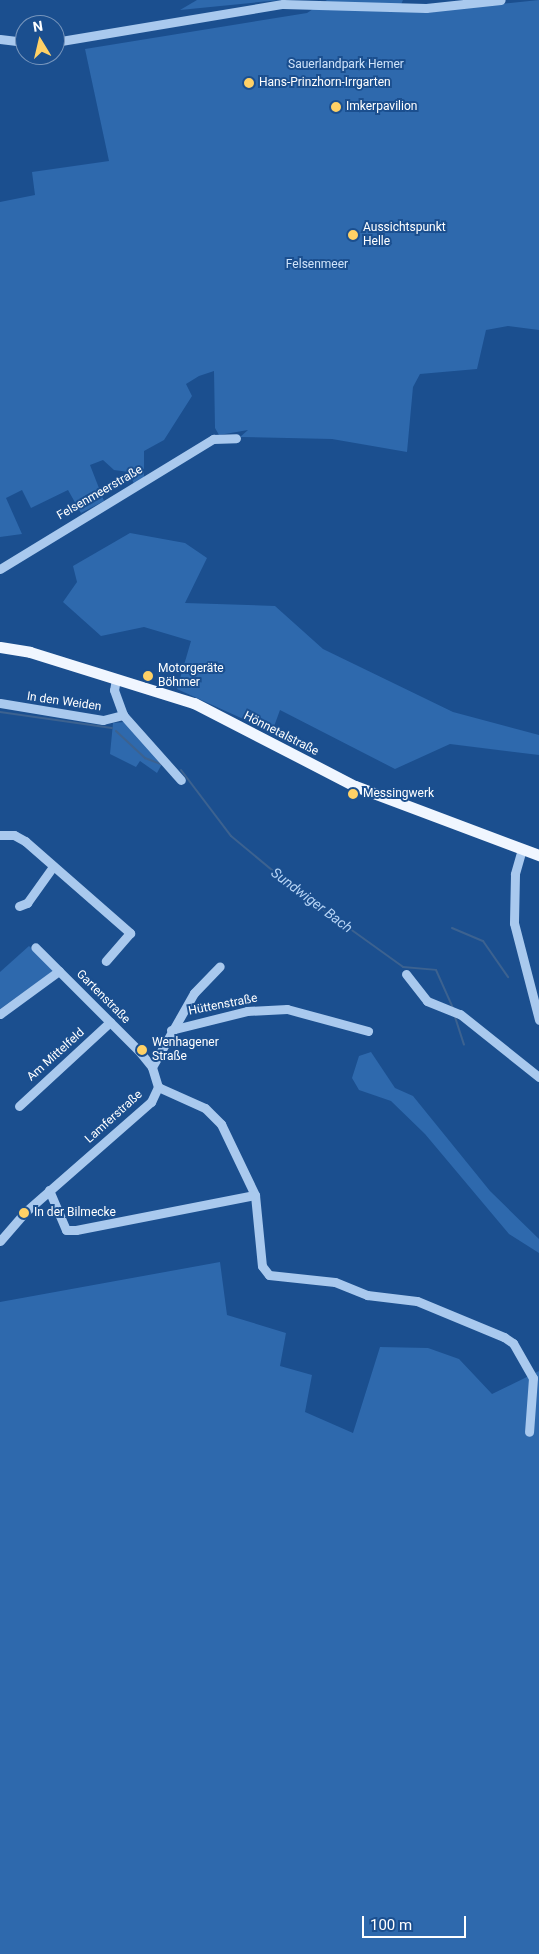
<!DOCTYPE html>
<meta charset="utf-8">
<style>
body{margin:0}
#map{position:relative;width:539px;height:1954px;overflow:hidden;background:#1b4f8f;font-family:Roboto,sans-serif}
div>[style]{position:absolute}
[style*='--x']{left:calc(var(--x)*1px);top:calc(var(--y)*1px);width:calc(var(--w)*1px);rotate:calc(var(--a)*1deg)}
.green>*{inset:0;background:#2e69ad}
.stream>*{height:2px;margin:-1px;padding:0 1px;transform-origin:1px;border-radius:1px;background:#3c6290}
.minor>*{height:9px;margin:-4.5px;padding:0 4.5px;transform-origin:4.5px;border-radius:4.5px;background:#a9c9ee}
.major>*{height:11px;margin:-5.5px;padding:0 5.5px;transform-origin:5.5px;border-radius:5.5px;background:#f0f6ff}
.dots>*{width:14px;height:14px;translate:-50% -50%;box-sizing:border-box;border:2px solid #1b4f8f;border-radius:50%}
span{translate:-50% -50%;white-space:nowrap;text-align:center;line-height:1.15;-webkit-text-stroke:4px #1b4f8f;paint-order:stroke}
.park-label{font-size:12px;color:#cfe3fa}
.poi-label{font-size:12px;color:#fff}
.left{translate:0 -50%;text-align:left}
.street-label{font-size:12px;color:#fff}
.water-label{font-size:14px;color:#b5d3f5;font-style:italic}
.north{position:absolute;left:15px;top:15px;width:50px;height:50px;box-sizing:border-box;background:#1b4f8f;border:1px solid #7695bc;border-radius:50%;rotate:351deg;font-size:14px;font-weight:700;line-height:20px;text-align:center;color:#fff}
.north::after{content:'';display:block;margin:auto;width:18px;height:22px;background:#ffd166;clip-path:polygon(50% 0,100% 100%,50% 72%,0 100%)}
.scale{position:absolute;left:362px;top:1916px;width:104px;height:22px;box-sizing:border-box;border:2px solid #fff;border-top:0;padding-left:6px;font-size:15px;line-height:18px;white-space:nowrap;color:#fff;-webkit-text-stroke:4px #1b4f8f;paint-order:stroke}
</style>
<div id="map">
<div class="green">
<i style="clip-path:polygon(197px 0,280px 0,180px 10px)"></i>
<i style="clip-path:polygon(327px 0,403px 0,399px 9px,432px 11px,539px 0,539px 330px,508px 326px,486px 330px,477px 369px,420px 374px,413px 387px,407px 452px,332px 439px,240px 437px,248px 430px,219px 435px,215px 428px,214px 371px,199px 376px,186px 384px,192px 396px,164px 440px,144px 451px,144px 478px,134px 484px,129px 472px,114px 470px,103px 460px,90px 465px,104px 501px,81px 513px,68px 490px,31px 508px,22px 490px,6px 498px,22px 534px,0 537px,0 202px,35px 195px,32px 172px,109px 161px,85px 49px,307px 13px)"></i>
<i style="clip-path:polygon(130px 533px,185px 543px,207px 558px,185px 603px,275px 606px,323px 649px,453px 712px,539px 735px,539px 755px,450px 744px,395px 769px,280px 710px,272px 732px,177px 689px,191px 641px,144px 627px,101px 636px,63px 602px,77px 582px,73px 566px)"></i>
<i style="clip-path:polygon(124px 722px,163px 762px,157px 773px,140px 761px,136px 767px,110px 754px,113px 723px)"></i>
<i style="clip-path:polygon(29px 946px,55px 970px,0 1009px,0 972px)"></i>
<i style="clip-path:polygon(371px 1052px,395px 1088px,413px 1096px,490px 1191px,539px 1239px,539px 1253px,509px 1234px,425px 1134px,391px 1101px,359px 1090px,352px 1078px,359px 1056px)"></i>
<i style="clip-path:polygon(220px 1262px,227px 1315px,286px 1333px,280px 1366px,312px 1375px,305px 1412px,353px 1433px,380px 1347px,428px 1348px,459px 1359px,492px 1394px,539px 1371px,539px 1954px,0 1954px,0 1302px)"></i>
</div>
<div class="stream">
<i style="--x:0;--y:712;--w:113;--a:8.1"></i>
<i style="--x:116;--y:731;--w:40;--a:43"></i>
<i style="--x:145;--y:758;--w:17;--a:21"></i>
<i style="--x:181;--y:770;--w:83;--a:52.9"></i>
<i style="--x:231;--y:836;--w:85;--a:39.7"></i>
<i style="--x:296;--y:890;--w:132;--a:35.7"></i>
<i style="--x:403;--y:967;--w:33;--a:5"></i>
<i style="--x:436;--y:970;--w:42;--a:65.9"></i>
<i style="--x:452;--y:928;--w:34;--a:23"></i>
<i style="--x:483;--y:941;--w:44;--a:55.2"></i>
<i style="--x:455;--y:1017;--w:29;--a:72"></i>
</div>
<div class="minor">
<i style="--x:0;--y:39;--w:25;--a:7"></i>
<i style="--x:55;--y:42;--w:231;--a:-9.5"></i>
<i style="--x:283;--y:4;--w:143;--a:1.6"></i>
<i style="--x:426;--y:8;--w:75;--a:-6.1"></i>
<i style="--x:0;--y:569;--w:250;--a:-31.4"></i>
<i style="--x:213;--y:439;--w:23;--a:-2"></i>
<i style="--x:116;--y:679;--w:11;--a:100"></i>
<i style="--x:114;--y:690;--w:27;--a:70"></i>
<i style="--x:123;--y:715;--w:87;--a:48.3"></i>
<i style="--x:0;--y:703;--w:104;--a:9.4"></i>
<i style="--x:103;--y:720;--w:21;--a:-14"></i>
<i style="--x:0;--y:835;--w:14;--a:0"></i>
<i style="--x:14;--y:835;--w:13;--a:29"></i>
<i style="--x:25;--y:841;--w:140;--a:41.2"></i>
<i style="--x:130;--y:933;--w:37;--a:131"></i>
<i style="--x:522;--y:849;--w:26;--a:106"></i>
<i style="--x:515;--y:874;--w:49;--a:91.2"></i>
<i style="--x:514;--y:923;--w:100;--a:75.5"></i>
<i style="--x:19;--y:906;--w:9;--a:-21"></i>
<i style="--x:27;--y:903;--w:43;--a:-54.5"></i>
<i style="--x:406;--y:974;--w:34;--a:52"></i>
<i style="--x:427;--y:1001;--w:35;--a:22"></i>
<i style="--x:460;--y:1014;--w:101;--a:38.6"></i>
<i style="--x:0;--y:1014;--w:73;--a:-36.1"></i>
<i style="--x:171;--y:1030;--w:78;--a:-14"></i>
<i style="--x:247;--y:1011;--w:40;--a:-2.9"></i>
<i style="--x:287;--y:1009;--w:84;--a:15.2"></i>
<i style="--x:152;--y:1067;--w:85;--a:-60.4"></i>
<i style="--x:194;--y:993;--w:37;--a:-46"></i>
<i style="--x:158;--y:1087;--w:51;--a:24.1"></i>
<i style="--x:205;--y:1108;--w:23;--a:45"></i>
<i style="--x:221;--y:1124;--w:79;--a:64.4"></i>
<i style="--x:255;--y:1195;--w:71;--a:84.4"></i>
<i style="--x:262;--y:1266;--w:11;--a:52"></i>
<i style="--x:269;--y:1275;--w:66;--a:6.1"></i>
<i style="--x:335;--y:1282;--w:35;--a:22"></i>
<i style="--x:367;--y:1295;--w:50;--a:6.8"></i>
<i style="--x:417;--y:1301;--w:94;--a:22.5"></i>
<i style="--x:504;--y:1337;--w:11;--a:34"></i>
<i style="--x:513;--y:1343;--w:40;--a:60.3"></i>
<i style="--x:533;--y:1378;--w:54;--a:94.2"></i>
<i style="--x:19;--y:1106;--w:124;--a:-42.7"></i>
<i style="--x:49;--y:1190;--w:43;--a:67"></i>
<i style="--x:66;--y:1230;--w:10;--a:0"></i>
<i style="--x:76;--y:1230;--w:182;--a:-11.1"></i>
<i style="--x:0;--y:1241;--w:37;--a:-49"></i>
<i style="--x:24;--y:1213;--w:169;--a:-41.2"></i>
<i style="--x:151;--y:1102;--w:17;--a:-65"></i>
<i style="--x:158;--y:1087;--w:21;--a:-107"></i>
<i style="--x:152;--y:1067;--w:19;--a:-129"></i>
<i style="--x:140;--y:1052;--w:148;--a:-135"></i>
</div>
<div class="major">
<i style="--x:0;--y:647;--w:30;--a:9"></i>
<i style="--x:30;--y:652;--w:172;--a:17.3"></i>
<i style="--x:194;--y:703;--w:181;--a:27.3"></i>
<i style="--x:355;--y:786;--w:197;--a:20.6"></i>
</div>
<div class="dots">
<i style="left:249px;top:83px;background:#ffd166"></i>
<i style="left:336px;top:107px;background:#ffd166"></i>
<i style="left:353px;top:235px;background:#ffd166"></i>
<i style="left:148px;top:676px;background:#ffd166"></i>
<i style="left:353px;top:794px;background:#ffd166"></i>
<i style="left:142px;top:1050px;background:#ffd166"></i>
<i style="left:24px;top:1213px;background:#ffd166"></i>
</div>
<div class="park-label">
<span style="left:346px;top:65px">Sauerlandpark Hemer</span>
<span style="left:317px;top:265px">Felsenmeer</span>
</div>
<div class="poi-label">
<span class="left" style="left:259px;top:83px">Hans-Prinzhorn-Irrgarten</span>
<span class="left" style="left:346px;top:107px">Imkerpavilion</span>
<span class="left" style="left:363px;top:235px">Aussichtspunkt<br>Helle</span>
<span class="left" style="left:158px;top:676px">Motorgeräte<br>Böhmer</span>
<span class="left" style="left:363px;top:794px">Messingwerk</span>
<span class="left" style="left:152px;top:1050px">Wenhagener<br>Straße</span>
<span class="left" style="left:34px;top:1213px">In der Bilmecke</span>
</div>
<div class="street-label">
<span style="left:100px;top:493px;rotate:-30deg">Felsenmeerstraße</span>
<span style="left:64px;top:702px;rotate:8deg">In den Weiden</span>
<span style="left:281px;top:734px;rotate:27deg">Hönnetalstraße</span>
<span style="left:103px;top:997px;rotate:45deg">Gartenstraße</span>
<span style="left:223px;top:1005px;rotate:-11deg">Hüttenstraße</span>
<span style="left:56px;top:1055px;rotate:-42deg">Am Mittelfeld</span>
<span style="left:114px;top:1117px;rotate:-42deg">Lamferstraße</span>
</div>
<div class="water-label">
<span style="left:312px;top:900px;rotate:37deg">Sundwiger Bach</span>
</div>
<div class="north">N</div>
<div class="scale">100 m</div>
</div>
